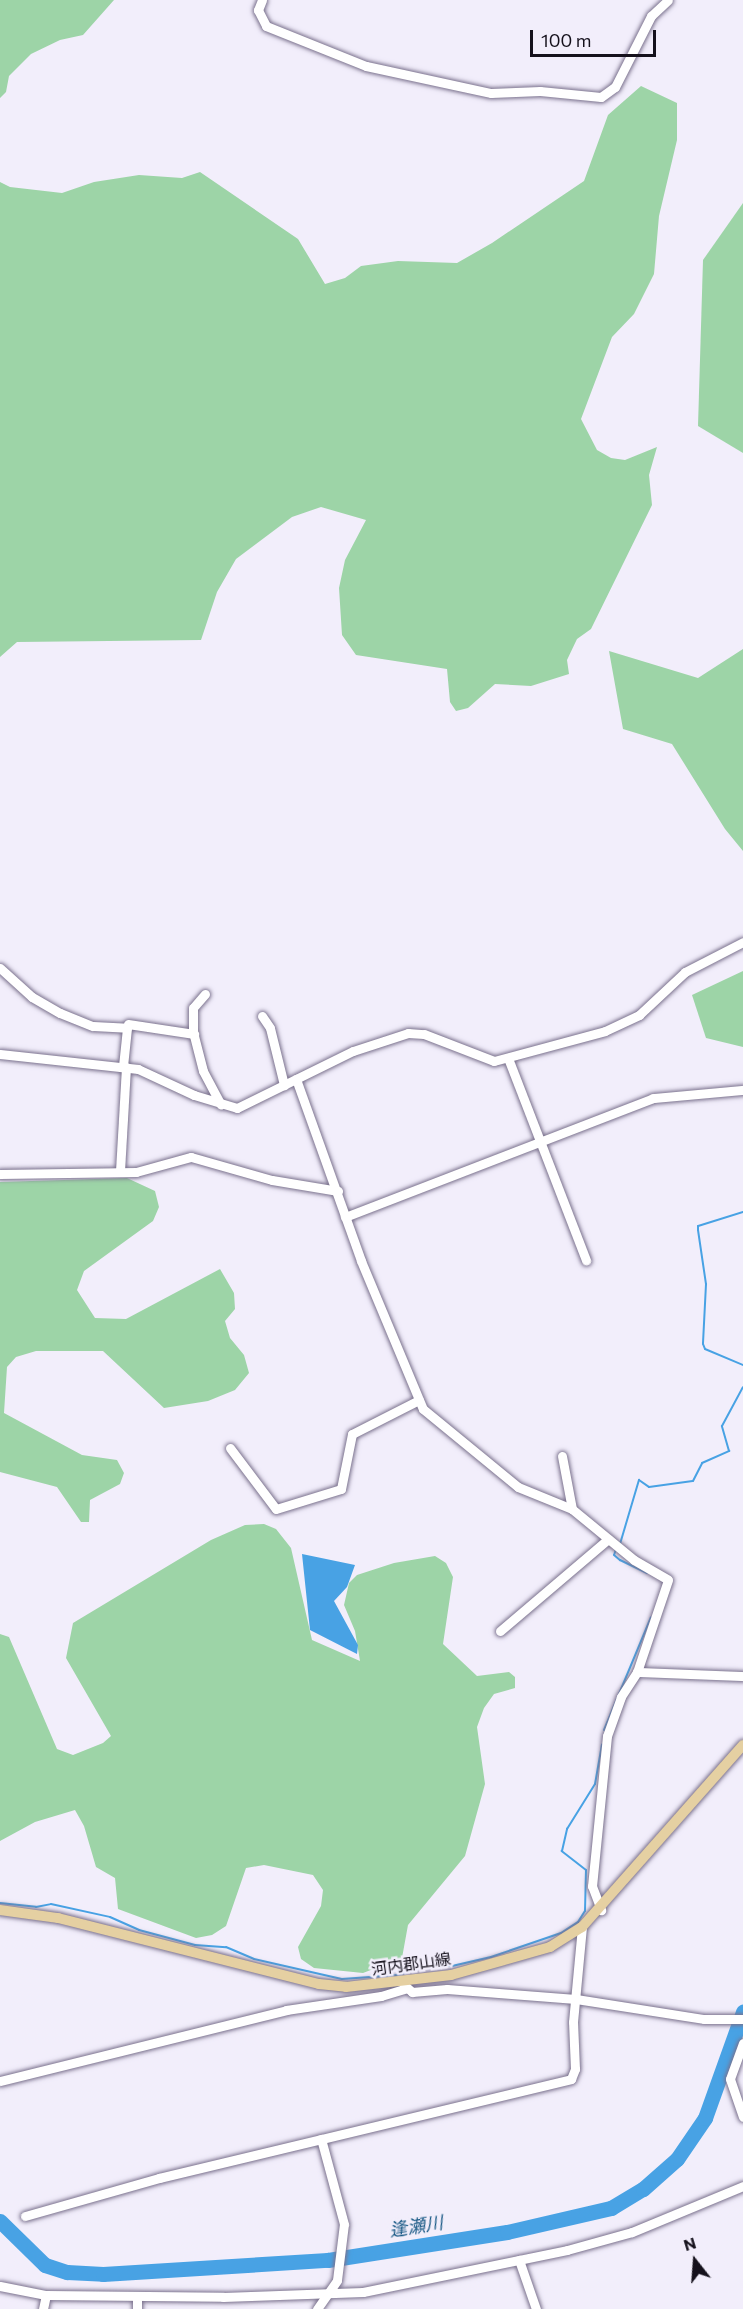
<!DOCTYPE html>
<meta charset="utf-8">
<style>
body{margin:0}
#map{position:relative;width:743px;height:2309px;overflow:hidden;background:#f2eefb;font-family:Commissioner,"Noto Sans JP",sans-serif}
div>[style]{position:absolute}
[style*='--x']{left:calc(var(--x)*1px);top:calc(var(--y)*1px);width:calc(var(--w)*1px);rotate:calc(var(--a)*1deg)}
.green>*{inset:0;background:#9dd4a7}
.water>*{inset:0;background:#48a2e4}
.stream>*{height:2px;margin:-1px;padding:0 1px;transform-origin:1px;border-radius:1px;background:#48a2e4}
.river>*{height:15px;margin:-7.5px;padding:0 7.5px;transform-origin:7.5px;border-radius:7.5px;background:#48a2e4}
.roads{filter:drop-shadow(0 0 2px #7a718d) drop-shadow(0 0 2px #7a718d)}
.minor>*{height:9px;margin:-4.5px;padding:0 4.5px;transform-origin:4.5px;border-radius:4.5px;background:#fff}
.major>*{height:10px;margin:-5px;padding:0 5px;transform-origin:5px;border-radius:5px;background:#e5d0a2}
span{translate:-50% -50%;white-space:nowrap;text-align:center;line-height:1.15;-webkit-text-stroke:5px #f2eefb;paint-order:stroke}
.street-label{font-size:16px;color:#15111c}
.water-label{font-size:18px;color:#195985;font-style:italic}
.north{position:absolute;left:665px;top:2231px;width:60px;height:60px;-webkit-text-stroke:4px #f2eefb;paint-order:stroke;rotate:343deg;font-size:16px;font-weight:700;line-height:24px;text-align:center;color:#15111c}
.north::after{content:'';display:block;margin:auto;width:21px;height:27px;background:#15111c;clip-path:polygon(50% 0,100% 100%,50% 72%,0 100%)}
.scale{position:absolute;left:530px;top:30px;width:126px;height:27px;box-sizing:border-box;border:3px solid #15111c;border-top:0;padding-left:8px;font-size:18px;line-height:21px;white-space:nowrap;color:#15111c;-webkit-text-stroke:4px #f2eefb;paint-order:stroke}
</style>
<div id="map">
<div class="green">
<i style="clip-path:polygon(0 0,114px 0,83px 35px,60px 40px,31px 54px,9px 76px,6px 92px,0 98px)"></i>
<i style="clip-path:polygon(641px 86px,677px 103px,677px 140px,659px 216px,654px 274px,634px 314px,612px 337px,581px 419px,597px 450px,611px 458px,625px 460px,657px 447px,649px 475px,652px 505px,591px 629px,577px 639px,567px 660px,569px 674px,531px 686px,495px 684px,468px 708px,456px 711px,450px 702px,447px 669px,356px 655px,342px 635px,339px 588px,345px 560px,366px 520px,321px 507px,292px 517px,236px 559px,217px 592px,201px 640px,17px 642px,0 657px,0 182px,10px 187px,62px 193px,94px 182px,139px 175px,182px 178px,200px 172px,298px 239px,325px 284px,345px 278px,361px 266px,398px 261px,457px 263px,492px 243px,584px 181px,608px 115px)"></i>
<i style="clip-path:polygon(743px 203px,743px 453px,698px 426px,703px 260px)"></i>
<i style="clip-path:polygon(743px 649px,743px 851px,725px 829px,672px 744px,623px 729px,609px 651px,698px 678px)"></i>
<i style="clip-path:polygon(743px 971px,743px 1047px,706px 1038px,692px 995px)"></i>
<i style="clip-path:polygon(127px 1178px,155px 1191px,159px 1207px,153px 1221px,84px 1271px,77px 1290px,95px 1318px,126px 1319px,220px 1269px,234px 1293px,235px 1309px,225px 1321px,230px 1338px,244px 1355px,249px 1373px,235px 1390px,208px 1401px,164px 1408px,103px 1351px,36px 1351px,16px 1357px,7px 1367px,4px 1413px,82px 1455px,117px 1460px,124px 1473px,120px 1484px,90px 1500px,89px 1522px,81px 1522px,57px 1487px,0 1472px,0 1182px)"></i>
<i style="clip-path:polygon(264px 1524px,276px 1529px,291px 1548px,312px 1640px,360px 1661px,355px 1631px,344px 1605px,349px 1583px,357px 1575px,394px 1563px,435px 1556px,446px 1563px,453px 1577px,443px 1644px,477px 1676px,509px 1672px,515px 1677px,515px 1688px,494px 1694px,484px 1708px,477px 1727px,485px 1784px,465px 1856px,408px 1925px,402px 1958px,363px 1973px,314px 1968px,301px 1959px,298px 1947px,321px 1906px,323px 1890px,313px 1875px,264px 1865px,246px 1868px,226px 1926px,212px 1935px,196px 1938px,118px 1909px,115px 1878px,96px 1867px,84px 1826px,75px 1810px,35px 1822px,0 1841px,0 1634px,9px 1637px,57px 1749px,73px 1755px,103px 1743px,111px 1736px,66px 1658px,73px 1623px,211px 1540px,245px 1525px)"></i>
</div>
<div class="water">
<i style="clip-path:polygon(302px 1554px,355px 1565px,347px 1587px,334px 1601px,358px 1645px,357px 1654px,310px 1630px)"></i>
</div>
<div class="stream">
<i style="--x:743;--y:1212;--w:47;--a:162.7"></i>
<i style="--x:698;--y:1226;--w:4;--a:90"></i>
<i style="--x:698;--y:1230;--w:55;--a:81.6"></i>
<i style="--x:706;--y:1284;--w:60;--a:92.9"></i>
<i style="--x:703;--y:1344;--w:5;--a:68"></i>
<i style="--x:705;--y:1349;--w:41;--a:22.8"></i>
<i style="--x:620;--y:1544;--w:67;--a:-73.5"></i>
<i style="--x:639;--y:1480;--w:12;--a:35"></i>
<i style="--x:649;--y:1487;--w:44;--a:-7.8"></i>
<i style="--x:693;--y:1481;--w:20;--a:-63"></i>
<i style="--x:702;--y:1463;--w:30;--a:-24"></i>
<i style="--x:729;--y:1451;--w:26;--a:-106"></i>
<i style="--x:722;--y:1426;--w:44;--a:-61.7"></i>
<i style="--x:616;--y:1549;--w:6;--a:108"></i>
<i style="--x:614;--y:1555;--w:8;--a:40"></i>
<i style="--x:620;--y:1560;--w:30;--a:26"></i>
<i style="--x:604;--y:1730;--w:122;--a:-67.4"></i>
<i style="--x:0;--y:1903;--w:36;--a:6"></i>
<i style="--x:36;--y:1907;--w:15;--a:-11"></i>
<i style="--x:51;--y:1904;--w:60;--a:12.4"></i>
<i style="--x:110;--y:1917;--w:32;--a:24"></i>
<i style="--x:139;--y:1930;--w:58;--a:15"></i>
<i style="--x:195;--y:1945;--w:31;--a:4"></i>
<i style="--x:226;--y:1947;--w:30;--a:23"></i>
<i style="--x:254;--y:1959;--w:90;--a:12.8"></i>
<i style="--x:342;--y:1979;--w:56;--a:-4.1"></i>
<i style="--x:398;--y:1975;--w:28;--a:-18"></i>
<i style="--x:425;--y:1966;--w:27;--a:0"></i>
<i style="--x:452;--y:1966;--w:40;--a:-13"></i>
<i style="--x:491;--y:1957;--w:74;--a:-18.9"></i>
<i style="--x:561;--y:1933;--w:20;--a:-33"></i>
<i style="--x:578;--y:1922;--w:13;--a:-58"></i>
<i style="--x:585;--y:1911;--w:41;--a:-88.6"></i>
<i style="--x:586;--y:1870;--w:31;--a:-142"></i>
<i style="--x:562;--y:1851;--w:23;--a:-77"></i>
<i style="--x:567;--y:1829;--w:53;--a:-58.1"></i>
<i style="--x:595;--y:1784;--w:40;--a:-80"></i>
</div>
<div class="river">
<i style="--x:0;--y:2221;--w:63;--a:44.4"></i>
<i style="--x:45;--y:2265;--w:23;--a:18"></i>
<i style="--x:67;--y:2272;--w:36;--a:3"></i>
<i style="--x:103;--y:2274;--w:225;--a:-3.6"></i>
<i style="--x:328;--y:2260;--w:181;--a:-8.9"></i>
<i style="--x:507;--y:2232;--w:107;--a:-13"></i>
<i style="--x:611;--y:2208;--w:37;--a:-31"></i>
<i style="--x:643;--y:2189;--w:45;--a:-41.4"></i>
<i style="--x:677;--y:2159;--w:50;--a:-55.7"></i>
<i style="--x:705;--y:2118;--w:113;--a:-70.3"></i>
</div>
<div class="roads">
<div class="minor">
<i style="--x:262;--y:0;--w:11;--a:112"></i>
<i style="--x:258;--y:10;--w:18;--a:63"></i>
<i style="--x:266;--y:26;--w:108;--a:21.8"></i>
<i style="--x:366;--y:66;--w:128;--a:12.2"></i>
<i style="--x:491;--y:93;--w:49;--a:-2.3"></i>
<i style="--x:540;--y:91;--w:61;--a:5.6"></i>
<i style="--x:601;--y:97;--w:17;--a:-36"></i>
<i style="--x:615;--y:87;--w:80;--a:-63.1"></i>
<i style="--x:651;--y:16;--w:23;--a:-43"></i>
<i style="--x:0;--y:968;--w:43;--a:42.2"></i>
<i style="--x:32;--y:997;--w:32;--a:30"></i>
<i style="--x:60;--y:1013;--w:35;--a:22"></i>
<i style="--x:93;--y:1026;--w:34;--a:3"></i>
<i style="--x:127;--y:1028;--w:39;--a:96"></i>
<i style="--x:205;--y:994;--w:18;--a:131"></i>
<i style="--x:193;--y:1008;--w:24;--a:90"></i>
<i style="--x:193;--y:1032;--w:40;--a:75.6"></i>
<i style="--x:203;--y:1071;--w:38;--a:62"></i>
<i style="--x:262;--y:1016;--w:14;--a:56"></i>
<i style="--x:270;--y:1028;--w:59;--a:76.2"></i>
<i style="--x:128;--y:1024;--w:67;--a:8.6"></i>
<i style="--x:0;--y:1054;--w:139;--a:6.2"></i>
<i style="--x:138;--y:1069;--w:62;--a:24.9"></i>
<i style="--x:194;--y:1095;--w:45;--a:16.8"></i>
<i style="--x:237;--y:1108;--w:129;--a:-26.2"></i>
<i style="--x:353;--y:1051;--w:58;--a:-18.1"></i>
<i style="--x:408;--y:1033;--w:16;--a:4"></i>
<i style="--x:424;--y:1034;--w:75;--a:21.1"></i>
<i style="--x:494;--y:1061;--w:115;--a:-15.1"></i>
<i style="--x:605;--y:1031;--w:38;--a:-25"></i>
<i style="--x:639;--y:1015;--w:63;--a:-43.1"></i>
<i style="--x:685;--y:972;--w:65;--a:-27.3"></i>
<i style="--x:508;--y:1058;--w:217;--a:68.9"></i>
<i style="--x:296;--y:1079;--w:193;--a:70.3"></i>
<i style="--x:361;--y:1261;--w:160;--a:67.3"></i>
<i style="--x:423;--y:1409;--w:123;--a:39.4"></i>
<i style="--x:518;--y:1487;--w:58;--a:22.2"></i>
<i style="--x:572;--y:1509;--w:80;--a:39.4"></i>
<i style="--x:634;--y:1560;--w:39;--a:30"></i>
<i style="--x:668;--y:1580;--w:97;--a:108.6"></i>
<i style="--x:637;--y:1672;--w:30;--a:123"></i>
<i style="--x:621;--y:1697;--w:41;--a:109.7"></i>
<i style="--x:607;--y:1736;--w:151;--a:95.7"></i>
<i style="--x:592;--y:1886;--w:26;--a:69"></i>
<i style="--x:120;--y:1171;--w:104;--a:-86.7"></i>
<i style="--x:0;--y:1174;--w:136;--a:-0.8"></i>
<i style="--x:136;--y:1172;--w:57;--a:-15.3"></i>
<i style="--x:191;--y:1157;--w:84;--a:15.9"></i>
<i style="--x:272;--y:1180;--w:67;--a:9.5"></i>
<i style="--x:345;--y:1217;--w:330;--a:-21.1"></i>
<i style="--x:653;--y:1098;--w:90;--a:-5.1"></i>
<i style="--x:230;--y:1448;--w:76;--a:53"></i>
<i style="--x:276;--y:1509;--w:68;--a:-17.1"></i>
<i style="--x:341;--y:1489;--w:56;--a:-78.7"></i>
<i style="--x:352;--y:1434;--w:75;--a:-26.9"></i>
<i style="--x:562;--y:1456;--w:54;--a:79.3"></i>
<i style="--x:500;--y:1631;--w:142;--a:-40.4"></i>
<i style="--x:637;--y:1672;--w:106;--a:2.2"></i>
<i style="--x:404;--y:1985;--w:11;--a:41"></i>
<i style="--x:412;--y:1992;--w:35;--a:-5"></i>
<i style="--x:447;--y:1989;--w:129;--a:4.4"></i>
<i style="--x:576;--y:1999;--w:130;--a:8.9"></i>
<i style="--x:704;--y:2019;--w:39;--a:0"></i>
<i style="--x:743;--y:2043;--w:38;--a:110"></i>
<i style="--x:730;--y:2079;--w:40;--a:71.1"></i>
<i style="--x:0;--y:2081;--w:295;--a:-13.9"></i>
<i style="--x:286;--y:2010;--w:96;--a:-8.4"></i>
<i style="--x:381;--y:1996;--w:27;--a:-17"></i>
<i style="--x:25;--y:2216;--w:139;--a:-15.8"></i>
<i style="--x:159;--y:2178;--w:424;--a:-13.5"></i>
<i style="--x:571;--y:2079;--w:11;--a:-68"></i>
<i style="--x:575;--y:2069;--w:47;--a:-92.4"></i>
<i style="--x:573;--y:2022;--w:95;--a:-84.6"></i>
<i style="--x:519;--y:2260;--w:52;--a:70.9"></i>
<i style="--x:0;--y:2286;--w:47;--a:11.1"></i>
<i style="--x:46;--y:2295;--w:177;--a:0.6"></i>
<i style="--x:223;--y:2297;--w:140;--a:-2"></i>
<i style="--x:363;--y:2292;--w:208;--a:-11.6"></i>
<i style="--x:567;--y:2250;--w:67;--a:-15.5"></i>
<i style="--x:632;--y:2232;--w:120;--a:-22.5"></i>
<i style="--x:137;--y:2297;--w:12;--a:90"></i>
<i style="--x:43;--y:2309;--w:14;--a:-78"></i>
<i style="--x:317;--y:2309;--w:35;--a:-55"></i>
<i style="--x:337;--y:2280;--w:56;--a:-82.9"></i>
<i style="--x:344;--y:2224;--w:88;--a:-105.1"></i>
</div>
<div class="major">
<i style="--x:0;--y:1910;--w:59;--a:7.9"></i>
<i style="--x:58;--y:1918;--w:269;--a:14.2"></i>
<i style="--x:319;--y:1984;--w:27;--a:6"></i>
<i style="--x:346;--y:1987;--w:106;--a:-6.5"></i>
<i style="--x:451;--y:1975;--w:103;--a:-15.8"></i>
<i style="--x:550;--y:1947;--w:38;--a:-32"></i>
<i style="--x:582;--y:1927;--w:243;--a:-48.5"></i>
</div>
</div>
<div class="street-label">
<span style="left:411px;top:1964px;rotate:-8deg">河内郡山線</span>
</div>
<div class="water-label">
<span style="left:416px;top:2226px;rotate:-9deg">逢瀬川</span>
</div>
<div class="north">N</div>
<div class="scale">100 m</div>
</div>
